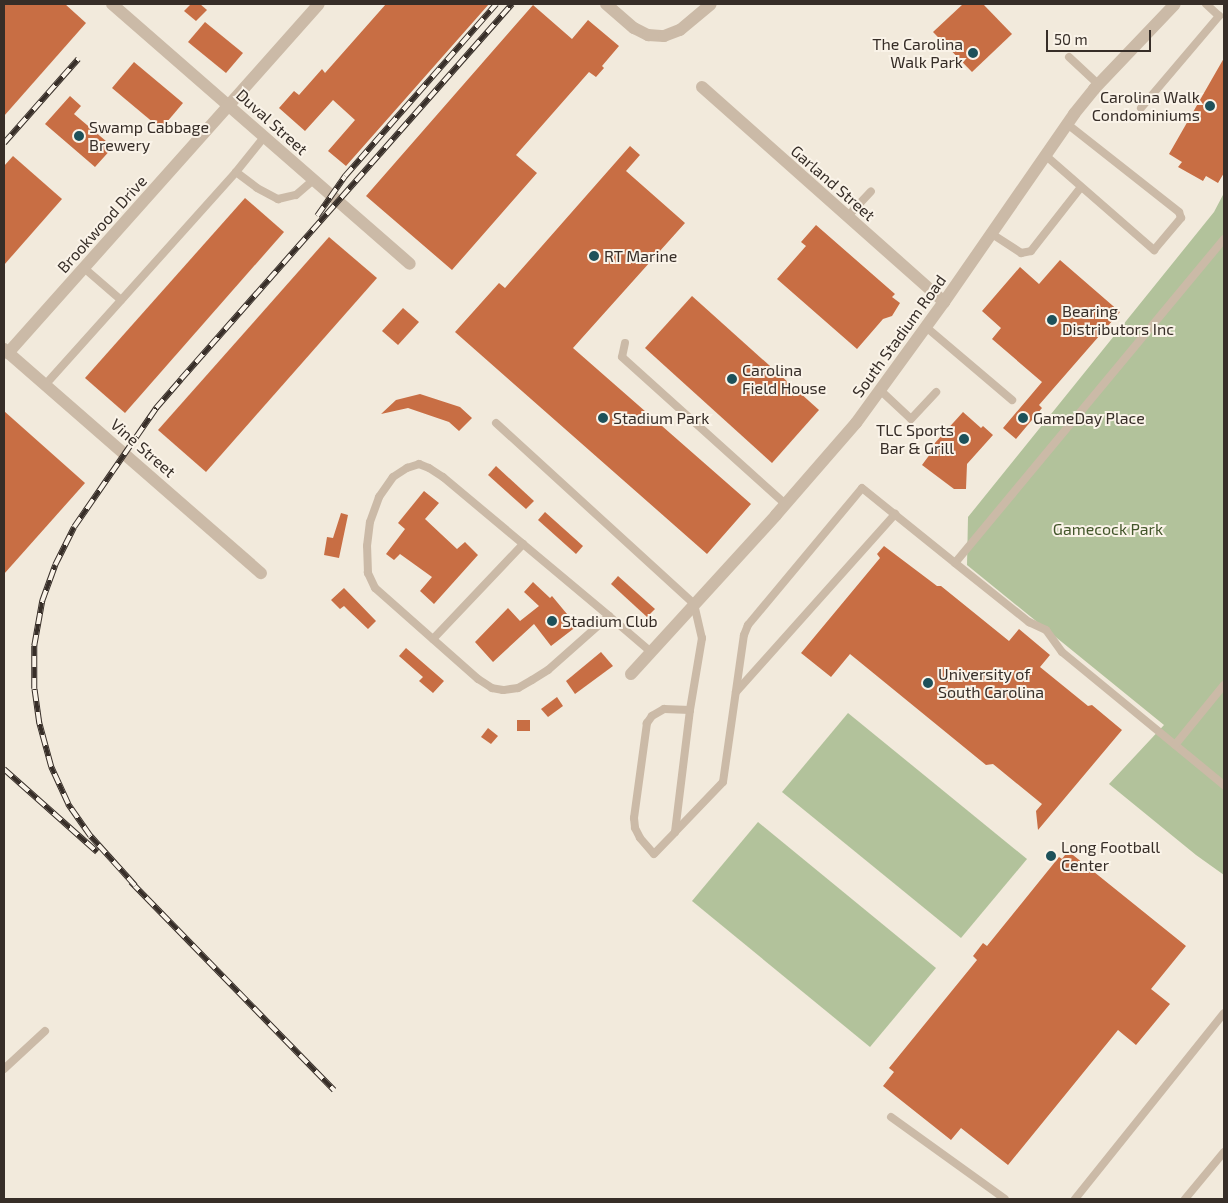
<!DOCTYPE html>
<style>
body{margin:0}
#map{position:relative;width:1228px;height:1203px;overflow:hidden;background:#f2eadc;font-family:"Exo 2",sans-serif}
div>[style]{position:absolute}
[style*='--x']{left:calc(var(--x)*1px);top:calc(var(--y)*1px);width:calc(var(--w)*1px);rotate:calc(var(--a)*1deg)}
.green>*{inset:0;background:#b2c29b}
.building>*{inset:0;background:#c86e44}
.lane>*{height:8px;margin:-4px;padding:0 4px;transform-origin:4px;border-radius:4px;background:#cbbaa7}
.street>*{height:12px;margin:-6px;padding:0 6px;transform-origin:6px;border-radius:6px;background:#cbbaa7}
.rail>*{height:5.5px;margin-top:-2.75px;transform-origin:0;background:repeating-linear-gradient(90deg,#faf3e8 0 11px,#372e28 0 22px);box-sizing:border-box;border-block:1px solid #372e28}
.dots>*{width:14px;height:14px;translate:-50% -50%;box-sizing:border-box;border:2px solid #faf3e8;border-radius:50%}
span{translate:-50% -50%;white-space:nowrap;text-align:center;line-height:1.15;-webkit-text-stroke:4px #faf3e8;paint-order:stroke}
.poi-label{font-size:16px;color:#372e28}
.right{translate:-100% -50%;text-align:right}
.left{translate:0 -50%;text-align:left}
.street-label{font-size:16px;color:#372e28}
.park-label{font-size:16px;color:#43562b}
.frame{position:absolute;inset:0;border:5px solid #372e28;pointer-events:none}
.scale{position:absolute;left:1046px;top:30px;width:105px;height:22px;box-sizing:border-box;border:2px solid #372e28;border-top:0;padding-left:6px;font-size:15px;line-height:18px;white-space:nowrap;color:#372e28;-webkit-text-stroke:4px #faf3e8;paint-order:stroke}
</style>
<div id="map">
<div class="green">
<i style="clip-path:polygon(1224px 193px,1224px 875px,1196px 855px,1109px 784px,1164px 725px,967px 565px,968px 517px,1214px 212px)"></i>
<i style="clip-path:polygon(848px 713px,1027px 859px,961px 938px,782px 792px)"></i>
<i style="clip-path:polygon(758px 822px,936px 968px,870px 1047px,692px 901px)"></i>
</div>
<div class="building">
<i style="clip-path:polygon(4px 4px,65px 4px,86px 23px,4px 116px)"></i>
<i style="clip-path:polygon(191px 4px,200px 4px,207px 10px,196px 21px,184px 11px)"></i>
<i style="clip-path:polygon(386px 4px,489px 4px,346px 166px,328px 151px,355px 120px,333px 100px,305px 131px,279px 108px,294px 91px,299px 95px,322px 69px,325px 73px)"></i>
<i style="clip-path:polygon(963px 4px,983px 4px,1012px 34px,972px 72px,933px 32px)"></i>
<i style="clip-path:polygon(533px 5px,572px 39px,588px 20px,619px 46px,602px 66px,604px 68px,596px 77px,589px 72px,516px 155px,537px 173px,452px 270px,366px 196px)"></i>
<i style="clip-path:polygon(205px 22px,243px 53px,226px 73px,188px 42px)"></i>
<i style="clip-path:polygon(1224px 58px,1224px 173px,1218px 183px,1206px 176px,1203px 181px,1178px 167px,1182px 162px,1169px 154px)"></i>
<i style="clip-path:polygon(134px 62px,183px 103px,161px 129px,112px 88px)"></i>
<i style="clip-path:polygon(70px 96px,81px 106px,74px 114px,113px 147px,95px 167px,45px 124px)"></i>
<i style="clip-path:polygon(630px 146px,640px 155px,626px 171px,685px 223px,573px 348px,751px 504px,707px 554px,455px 332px,499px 283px,505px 288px)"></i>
<i style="clip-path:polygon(13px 156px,62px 199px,4px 265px,4px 166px)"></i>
<i style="clip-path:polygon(245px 198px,284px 232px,125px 413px,85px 378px)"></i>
<i style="clip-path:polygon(816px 225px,895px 294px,892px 297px,900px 303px,892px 316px,883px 319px,857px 349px,777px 279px,806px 246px,801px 242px)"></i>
<i style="clip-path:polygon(329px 237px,377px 278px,206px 472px,158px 430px)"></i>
<i style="clip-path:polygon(1060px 260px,1120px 312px,1039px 405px,1042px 408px,1016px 439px,1003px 428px,1042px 382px,992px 339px,1001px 328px,982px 311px,1020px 267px,1039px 284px)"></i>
<i style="clip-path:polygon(692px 296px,819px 410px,772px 463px,645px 348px)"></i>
<i style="clip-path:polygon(403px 308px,419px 322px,398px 345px,382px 331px)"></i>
<i style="clip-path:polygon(420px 394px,460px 407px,472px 418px,459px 431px,449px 422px,408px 408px,381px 414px,396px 400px)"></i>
<i style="clip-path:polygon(4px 411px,85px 483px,4px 574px)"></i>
<i style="clip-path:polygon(963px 412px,981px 428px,983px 426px,993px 435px,967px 464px,966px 489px,954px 489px,922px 465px,936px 446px,934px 444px)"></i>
<i style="clip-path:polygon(496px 466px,534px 501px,526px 509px,488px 475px)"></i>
<i style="clip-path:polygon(424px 491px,439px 503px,425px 519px,457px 549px,465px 542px,478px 555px,434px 604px,420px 591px,432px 577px,400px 554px,394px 560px,386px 554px,405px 529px,398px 523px)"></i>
<i style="clip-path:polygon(545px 512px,583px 546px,576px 554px,538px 520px)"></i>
<i style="clip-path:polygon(341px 513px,348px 515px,339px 558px,324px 555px,327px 537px,333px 538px)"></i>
<i style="clip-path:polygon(884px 546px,937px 586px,941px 586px,1009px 641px,1019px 629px,1050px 655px,1040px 667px,1088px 706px,1092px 705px,1122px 730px,1038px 830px,1036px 811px,1042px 804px,993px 764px,986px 765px,850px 654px,831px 677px,801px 653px,880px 558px,877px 554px)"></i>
<i style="clip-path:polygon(618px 576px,655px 609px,647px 617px,611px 584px)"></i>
<i style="clip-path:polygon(533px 582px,550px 598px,552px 596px,577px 626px,551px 646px,534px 624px,493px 662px,475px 642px,508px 608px,520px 621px,539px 606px,524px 592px)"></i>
<i style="clip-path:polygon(344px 588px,376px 621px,368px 629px,348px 610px,344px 606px,340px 609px,331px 600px)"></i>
<i style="clip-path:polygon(406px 648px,444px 681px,433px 693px,419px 681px,423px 677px,399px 656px)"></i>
<i style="clip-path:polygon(601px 652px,613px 666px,575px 694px,566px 681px)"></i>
<i style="clip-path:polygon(557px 697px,563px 706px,548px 717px,541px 709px)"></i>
<i style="clip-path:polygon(517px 720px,530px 720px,530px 731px,517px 731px)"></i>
<i style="clip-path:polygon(488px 728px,498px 736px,491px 744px,481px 737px)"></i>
<i style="clip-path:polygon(1068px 851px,1186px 946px,1151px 989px,1170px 1004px,1136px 1045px,1118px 1030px,1008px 1165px,961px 1128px,951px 1140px,883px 1086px,894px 1072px,889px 1068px,977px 960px,973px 956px,983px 943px,987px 946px,1059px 857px,1062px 859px)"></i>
</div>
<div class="lane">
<i style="--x:1069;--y:57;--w:40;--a:43"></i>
<i style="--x:1141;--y:108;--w:121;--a:-49.7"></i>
<i style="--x:1219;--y:16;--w:18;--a:-137"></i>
<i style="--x:1045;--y:155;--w:145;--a:41.1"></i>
<i style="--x:1154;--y:250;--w:42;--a:-49.8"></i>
<i style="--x:1181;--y:218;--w:6;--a:-108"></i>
<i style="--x:1179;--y:212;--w:142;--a:-141.8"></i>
<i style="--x:236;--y:172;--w:26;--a:37"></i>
<i style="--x:257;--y:188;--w:24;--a:28"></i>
<i style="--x:278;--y:199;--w:18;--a:-13"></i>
<i style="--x:296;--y:195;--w:23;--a:-41"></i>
<i style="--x:847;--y:217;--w:35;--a:-47"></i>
<i style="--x:992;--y:234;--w:35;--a:33"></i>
<i style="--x:1021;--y:253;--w:10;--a:-11"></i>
<i style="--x:1031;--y:251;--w:81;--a:-52"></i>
<i style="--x:1224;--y:239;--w:421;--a:129.7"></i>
<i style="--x:955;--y:563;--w:95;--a:38.6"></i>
<i style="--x:1029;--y:622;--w:19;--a:25"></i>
<i style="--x:1046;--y:630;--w:27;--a:54"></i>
<i style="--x:1062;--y:652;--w:210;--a:39.4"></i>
<i style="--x:84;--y:268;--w:49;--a:40.9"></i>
<i style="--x:926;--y:327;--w:113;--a:40.3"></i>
<i style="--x:625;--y:343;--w:14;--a:102"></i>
<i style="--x:622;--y:357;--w:219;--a:42"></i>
<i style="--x:45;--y:385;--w:286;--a:-48.1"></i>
<i style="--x:236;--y:172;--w:45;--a:-51.3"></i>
<i style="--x:880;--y:390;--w:42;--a:43.1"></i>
<i style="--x:911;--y:419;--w:37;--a:-47"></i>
<i style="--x:496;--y:423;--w:268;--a:42.4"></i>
<i style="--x:694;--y:604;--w:35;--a:77"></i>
<i style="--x:702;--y:638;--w:73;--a:99.5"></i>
<i style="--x:609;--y:616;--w:81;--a:138.5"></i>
<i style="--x:548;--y:670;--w:19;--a:148"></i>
<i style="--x:532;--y:680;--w:16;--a:150"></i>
<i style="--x:518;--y:688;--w:15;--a:172"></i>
<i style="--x:503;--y:690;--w:11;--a:-170"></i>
<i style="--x:492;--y:688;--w:17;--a:-147"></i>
<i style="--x:478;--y:679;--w:137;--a:-138.5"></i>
<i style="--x:375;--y:588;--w:17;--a:-115"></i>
<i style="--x:368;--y:573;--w:27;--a:-92"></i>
<i style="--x:367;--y:546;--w:24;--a:-83"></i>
<i style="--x:370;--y:522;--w:27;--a:-70"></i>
<i style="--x:379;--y:497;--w:24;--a:-55"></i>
<i style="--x:393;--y:477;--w:17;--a:-33"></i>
<i style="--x:407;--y:468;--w:13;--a:-18"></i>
<i style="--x:419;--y:464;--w:11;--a:22"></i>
<i style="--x:429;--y:468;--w:17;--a:33"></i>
<i style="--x:443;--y:477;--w:104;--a:39.9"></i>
<i style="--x:523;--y:544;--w:112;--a:39.9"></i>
<i style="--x:609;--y:616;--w:55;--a:40.6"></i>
<i style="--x:433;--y:639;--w:131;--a:-46.5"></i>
<i style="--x:736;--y:692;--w:239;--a:-48.2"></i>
<i style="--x:1175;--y:745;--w:77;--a:-50.8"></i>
<i style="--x:675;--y:832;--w:123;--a:-83"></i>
<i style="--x:690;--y:710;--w:26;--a:-178"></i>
<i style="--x:664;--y:709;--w:14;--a:150"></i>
<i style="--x:652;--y:716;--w:9;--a:126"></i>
<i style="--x:647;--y:723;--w:96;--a:97.8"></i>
<i style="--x:634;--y:818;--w:10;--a:84"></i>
<i style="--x:635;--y:828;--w:11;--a:63"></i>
<i style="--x:640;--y:838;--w:21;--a:49"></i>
<i style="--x:654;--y:854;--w:30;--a:-46"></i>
<i style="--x:675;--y:832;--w:69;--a:-46.2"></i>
<i style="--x:723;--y:782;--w:148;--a:-81.9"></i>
<i style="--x:744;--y:635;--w:11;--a:-68"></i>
<i style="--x:748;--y:625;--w:178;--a:-50.2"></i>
<i style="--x:862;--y:488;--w:119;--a:38.9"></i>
<i style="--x:4;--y:1069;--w:56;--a:-42.8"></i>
<i style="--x:891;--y:1117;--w:140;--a:35.7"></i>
<i style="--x:1075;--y:1199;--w:238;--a:-51.3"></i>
<i style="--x:1185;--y:1199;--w:61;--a:-50.3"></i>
</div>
<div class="street">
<i style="--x:112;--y:4;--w:395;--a:41.1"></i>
<i style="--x:606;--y:4;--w:37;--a:41"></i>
<i style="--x:634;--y:28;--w:16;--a:27"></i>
<i style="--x:648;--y:35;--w:16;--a:4"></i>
<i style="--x:664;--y:36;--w:17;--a:-21"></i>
<i style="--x:680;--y:30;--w:40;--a:-40"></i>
<i style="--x:702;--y:87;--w:324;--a:41.6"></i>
<i style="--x:4;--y:349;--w:341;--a:41.1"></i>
<i style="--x:8;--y:353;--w:467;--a:-48.3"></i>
<i style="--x:631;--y:674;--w:215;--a:-47.6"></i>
<i style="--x:776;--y:515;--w:122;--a:-49"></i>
<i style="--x:856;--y:423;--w:150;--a:-54"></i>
<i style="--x:944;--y:302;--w:229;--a:-55.3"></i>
<i style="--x:1074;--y:114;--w:32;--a:-51"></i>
<i style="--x:1094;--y:89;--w:117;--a:-46.4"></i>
</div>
<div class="rail">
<i style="--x:4;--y:143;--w:112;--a:-48.6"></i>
<i style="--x:317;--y:216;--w:49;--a:-55"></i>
<i style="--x:345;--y:176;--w:229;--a:-48.7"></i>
<i style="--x:4;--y:769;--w:125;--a:41.7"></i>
<i style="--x:131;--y:882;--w:291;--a:45.7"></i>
<i style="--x:135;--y:886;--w:67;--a:-132"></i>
<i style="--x:90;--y:836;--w:39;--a:-125"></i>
<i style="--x:68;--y:804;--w:41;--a:-114.7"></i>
<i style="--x:51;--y:767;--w:46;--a:-105.3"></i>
<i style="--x:39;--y:723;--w:34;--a:-98"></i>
<i style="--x:34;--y:689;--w:43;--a:-90"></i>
<i style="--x:34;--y:646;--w:46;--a:-79.9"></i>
<i style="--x:42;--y:601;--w:38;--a:-70"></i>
<i style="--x:55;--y:565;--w:42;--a:-63.4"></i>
<i style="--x:74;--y:527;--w:145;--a:-55.4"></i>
<i style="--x:156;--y:408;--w:38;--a:-49"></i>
<i style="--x:181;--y:379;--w:500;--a:-48.57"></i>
</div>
<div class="dots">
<i style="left:973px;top:53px;background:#1d515a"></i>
<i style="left:1210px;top:106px;background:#1d515a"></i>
<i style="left:79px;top:136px;background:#1d515a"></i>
<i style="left:594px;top:256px;background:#1d515a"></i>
<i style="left:1052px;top:320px;background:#1d515a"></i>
<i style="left:732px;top:379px;background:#1d515a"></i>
<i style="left:603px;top:418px;background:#1d515a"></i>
<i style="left:1023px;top:418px;background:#1d515a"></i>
<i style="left:964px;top:439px;background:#1d515a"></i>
<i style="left:552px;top:621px;background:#1d515a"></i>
<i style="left:928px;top:683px;background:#1d515a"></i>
<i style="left:1051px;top:856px;background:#1d515a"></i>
</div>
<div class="poi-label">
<span class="right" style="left:963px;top:53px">The Carolina<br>Walk Park</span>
<span class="right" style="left:1200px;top:106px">Carolina Walk<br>Condominiums</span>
<span class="left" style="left:89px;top:136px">Swamp Cabbage<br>Brewery</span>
<span class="left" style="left:604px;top:256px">RT Marine</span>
<span class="left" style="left:1062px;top:320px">Bearing<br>Distributors Inc</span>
<span class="left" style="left:742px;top:379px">Carolina<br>Field House</span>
<span class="left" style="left:613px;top:418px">Stadium Park</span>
<span class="left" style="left:1033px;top:418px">GameDay Place</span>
<span class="right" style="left:954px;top:439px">TLC Sports<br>Bar &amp; Grill</span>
<span class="left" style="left:562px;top:621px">Stadium Club</span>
<span class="left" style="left:938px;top:683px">University of<br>South Carolina</span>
<span class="left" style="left:1061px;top:856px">Long Football<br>Center</span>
</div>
<div class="street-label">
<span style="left:272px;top:122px;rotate:42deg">Duval Street</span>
<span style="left:833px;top:183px;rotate:41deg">Garland Street</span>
<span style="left:102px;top:224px;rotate:-48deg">Brookwood Drive</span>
<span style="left:899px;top:336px;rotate:-54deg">South Stadium Road</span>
<span style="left:143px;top:448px;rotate:41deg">Vine Street</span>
</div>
<div class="park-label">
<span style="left:1108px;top:529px">Gamecock Park</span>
</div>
<div class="frame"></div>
<div class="scale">50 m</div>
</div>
